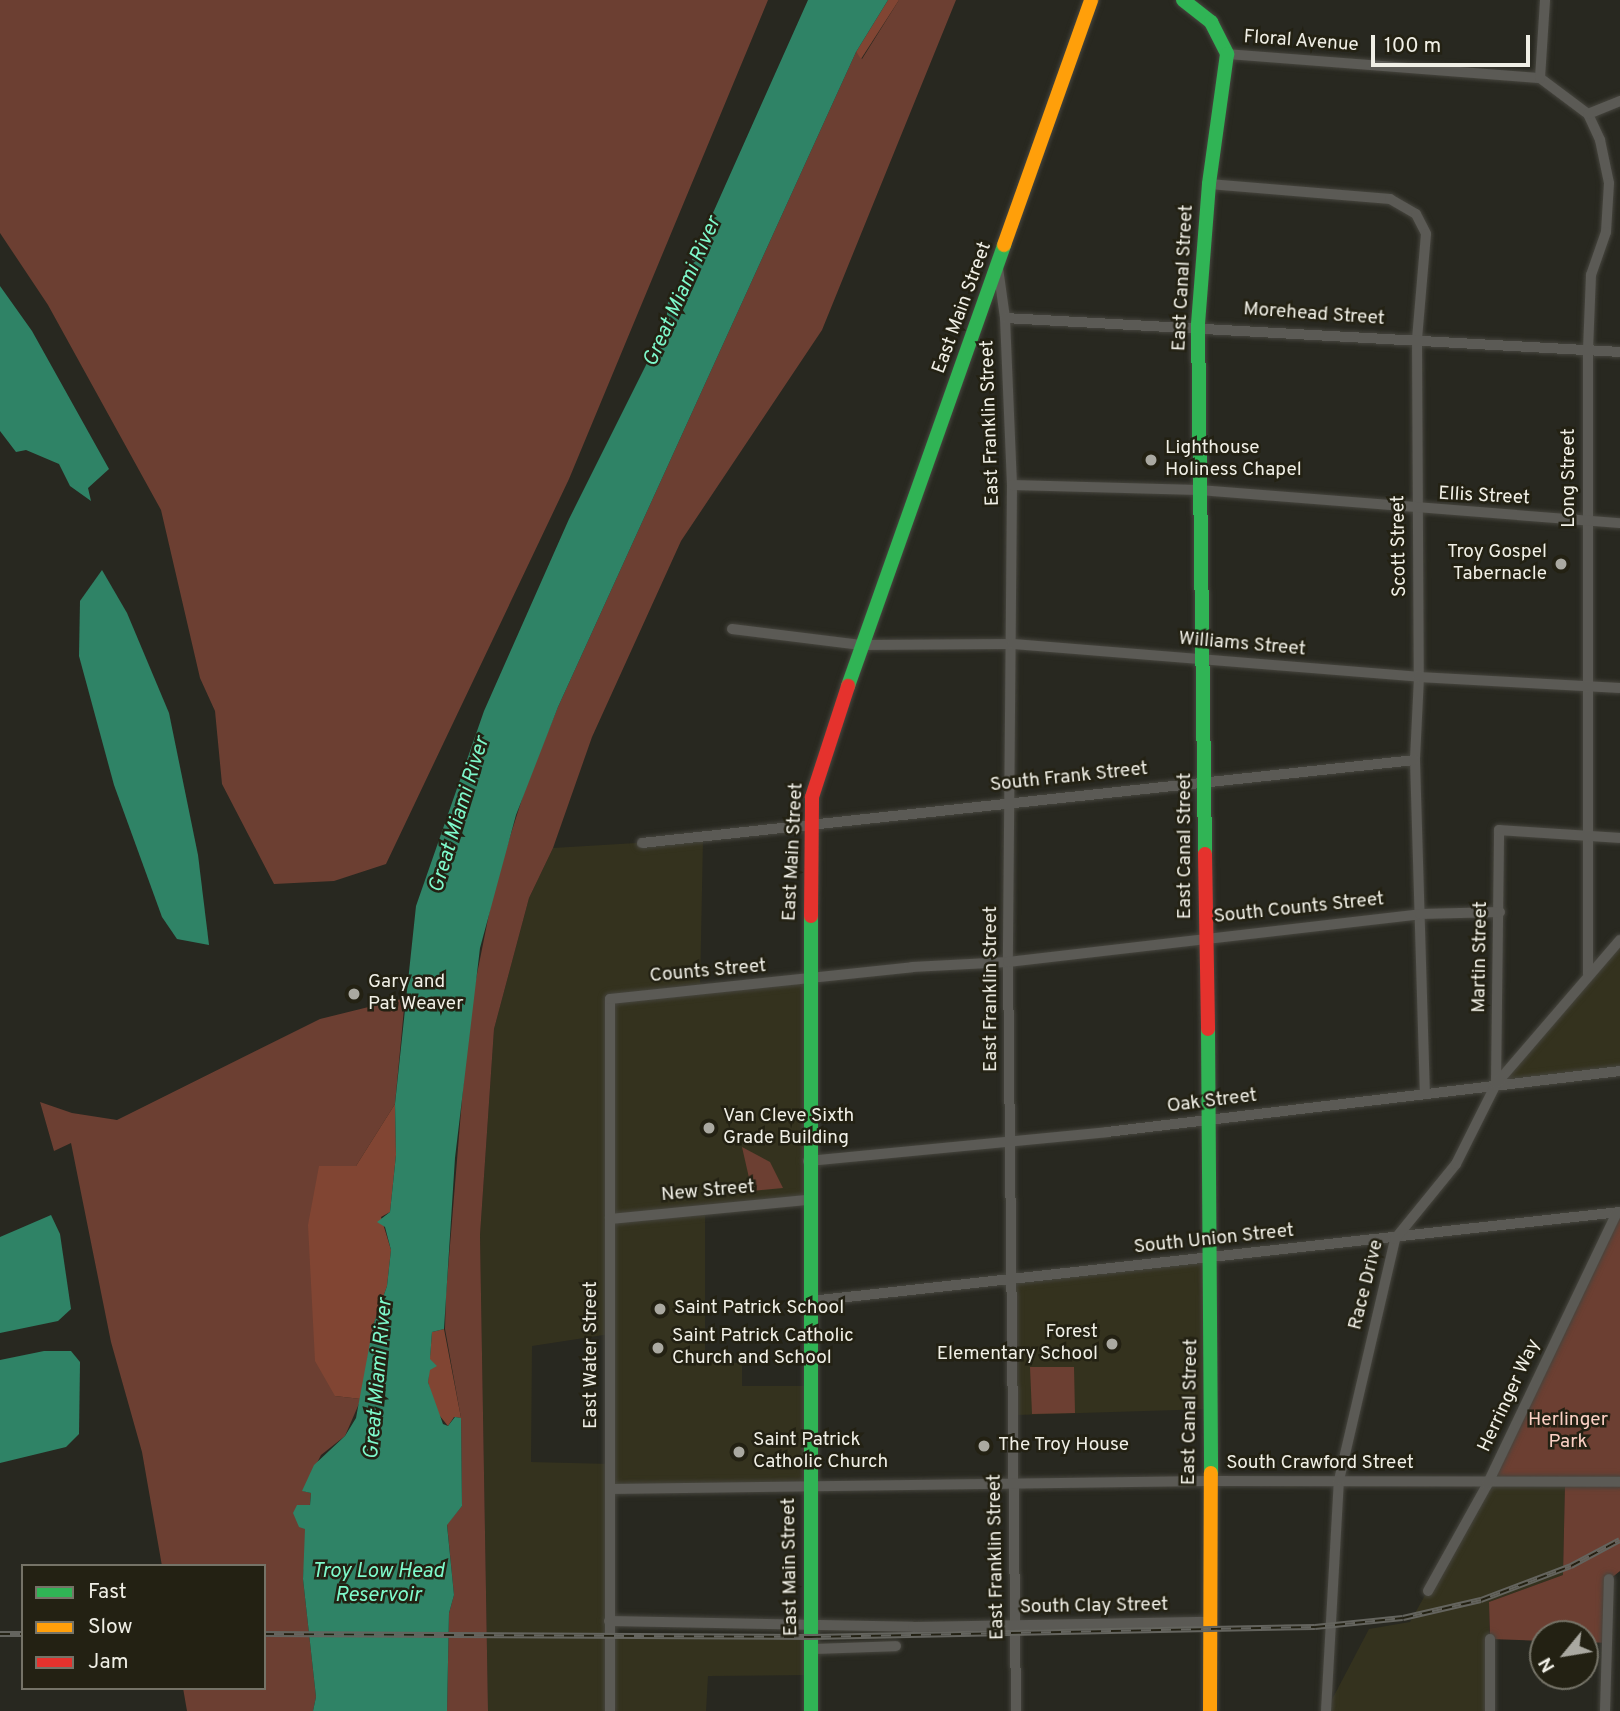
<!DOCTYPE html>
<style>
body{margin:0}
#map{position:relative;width:1620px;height:1711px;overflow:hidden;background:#282820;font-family:Overpass,sans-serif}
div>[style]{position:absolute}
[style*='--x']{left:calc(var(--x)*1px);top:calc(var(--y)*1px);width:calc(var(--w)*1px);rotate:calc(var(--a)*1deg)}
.built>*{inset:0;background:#34321e}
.green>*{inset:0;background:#6c3f32}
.forest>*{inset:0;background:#814533}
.water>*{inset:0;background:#2f8366}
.roads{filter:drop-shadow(0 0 2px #46453e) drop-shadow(0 0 2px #46453e)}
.street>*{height:10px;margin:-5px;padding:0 5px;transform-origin:5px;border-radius:5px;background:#5b5a55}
.fast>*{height:14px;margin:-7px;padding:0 7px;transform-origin:7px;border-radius:7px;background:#30b455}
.slow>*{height:14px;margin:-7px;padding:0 7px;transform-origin:7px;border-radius:7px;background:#ff9f0a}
.jam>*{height:14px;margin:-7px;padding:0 7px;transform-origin:7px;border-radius:7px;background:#e5322d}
.rail>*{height:6px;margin-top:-3px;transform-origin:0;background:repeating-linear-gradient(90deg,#232113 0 10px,#64645e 0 20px);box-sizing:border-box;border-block:2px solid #64645e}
.dots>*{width:19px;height:19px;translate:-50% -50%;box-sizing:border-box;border:4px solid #232113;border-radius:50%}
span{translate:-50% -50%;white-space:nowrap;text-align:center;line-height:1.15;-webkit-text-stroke:5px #232113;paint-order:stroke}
.street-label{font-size:19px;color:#f0efe6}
.poi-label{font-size:19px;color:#f0efe6}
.left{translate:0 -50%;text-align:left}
.right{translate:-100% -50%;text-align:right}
.park-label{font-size:19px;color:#fbd0c4}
.water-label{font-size:21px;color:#7ef9cb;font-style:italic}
.legend{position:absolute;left:21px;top:1564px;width:245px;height:126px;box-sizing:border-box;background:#232113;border:2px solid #757367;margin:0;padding:9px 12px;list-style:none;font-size:21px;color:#f0efe6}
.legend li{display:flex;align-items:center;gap:14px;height:35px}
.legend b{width:35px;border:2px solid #757367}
.north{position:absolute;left:1529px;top:1620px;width:70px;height:70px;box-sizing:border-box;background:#232113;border:2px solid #757367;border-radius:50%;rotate:240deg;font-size:19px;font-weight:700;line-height:28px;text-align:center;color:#f0efe6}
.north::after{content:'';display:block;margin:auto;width:24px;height:32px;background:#aaa9a1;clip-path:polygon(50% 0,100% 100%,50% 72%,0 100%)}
.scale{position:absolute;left:1371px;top:35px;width:159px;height:32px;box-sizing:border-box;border:4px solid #f0efe6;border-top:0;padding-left:9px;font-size:21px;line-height:24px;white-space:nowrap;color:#f0efe6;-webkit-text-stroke:5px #232113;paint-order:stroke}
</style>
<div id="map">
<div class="built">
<i style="clip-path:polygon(evenodd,703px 839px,700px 990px,809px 980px,809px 1200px,705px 1211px,705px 1362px,742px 1363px,742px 1386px,810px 1386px,809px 1488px,610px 1489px,610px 1635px,811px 1637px,812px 1675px,708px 1676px,706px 1711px,488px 1711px,480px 1235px,494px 1029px,529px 898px,553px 848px,703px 839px,610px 1334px,610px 1464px,531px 1462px,532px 1346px,610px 1334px)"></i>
<i style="clip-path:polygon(1620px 940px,1620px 1071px,1496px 1084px)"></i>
<i style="clip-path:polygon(1211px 1258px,1210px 1409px,1013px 1415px,1014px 1279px)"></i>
<i style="clip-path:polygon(1565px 1483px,1563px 1575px,1489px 1602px,1490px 1711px,1326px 1711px,1369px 1629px,1410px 1622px,1487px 1485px)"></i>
</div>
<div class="green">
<i style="clip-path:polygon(0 0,768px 0,569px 479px,386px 864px,334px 881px,274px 884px,222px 784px,215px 711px,200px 678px,161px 510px,48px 305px,0 233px)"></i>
<i style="clip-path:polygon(899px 0,956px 0,822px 330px,681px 541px,592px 737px,553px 848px,529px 898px,494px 1029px,480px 1235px,488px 1711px,447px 1711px,449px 1613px,454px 1595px,447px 1524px,462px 1506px,461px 1418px,445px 1329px,446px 1294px,469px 1014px,495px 884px,528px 780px,558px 707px,856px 52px,862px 59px)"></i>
<i style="clip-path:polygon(405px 998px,395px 1104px,356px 1166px,335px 1396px,361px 1399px,345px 1436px,321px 1455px,303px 1491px,311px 1493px,303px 1579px,316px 1697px,313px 1711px,187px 1711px,183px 1688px,264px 1688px,264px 1566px,162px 1566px,142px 1452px,111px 1342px,71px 1143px,54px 1151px,40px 1102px,72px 1113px,117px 1120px,320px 1019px)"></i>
<i style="clip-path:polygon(742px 1147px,770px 1162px,783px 1188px,752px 1191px)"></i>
<i style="clip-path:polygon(1620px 1212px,1620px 1571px,1609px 1580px,1609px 1643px,1585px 1642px,1585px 1634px,1543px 1634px,1543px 1641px,1490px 1639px,1489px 1602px,1563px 1575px,1565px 1484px,1487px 1485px)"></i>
<i style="clip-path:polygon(1030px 1367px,1074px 1367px,1075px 1413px,1032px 1414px)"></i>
</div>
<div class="forest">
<i style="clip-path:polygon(888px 0,899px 0,861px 59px,856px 52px)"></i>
<i style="clip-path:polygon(395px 1104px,396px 1155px,390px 1212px,381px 1217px,391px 1250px,387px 1286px,373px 1326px,361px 1399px,335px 1396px,315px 1361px,308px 1225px,319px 1166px,356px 1166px)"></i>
<i style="clip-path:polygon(444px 1329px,461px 1418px,454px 1417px,448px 1426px,435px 1410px,428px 1382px,432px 1332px)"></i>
</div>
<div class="water">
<i style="clip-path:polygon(808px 0,888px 0,856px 52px,558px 707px,516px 815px,480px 948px,455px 1158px,444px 1329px,432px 1332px,430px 1359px,437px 1366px,430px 1370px,428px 1382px,443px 1424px,448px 1426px,455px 1417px,461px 1418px,462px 1506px,447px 1525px,454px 1595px,449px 1613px,447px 1711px,313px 1711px,316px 1697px,303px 1579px,305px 1529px,299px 1527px,293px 1513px,297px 1505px,310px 1505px,311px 1493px,302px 1491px,314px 1465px,345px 1436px,356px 1418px,373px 1326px,387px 1286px,391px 1250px,385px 1227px,377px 1222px,390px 1212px,396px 1155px,395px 1104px,416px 906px,484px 711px,569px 519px,666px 325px,668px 302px,674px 300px,685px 269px,696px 261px,692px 260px)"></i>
<i style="clip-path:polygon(0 286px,32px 331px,109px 469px,88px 488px,91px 501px,70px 486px,59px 464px,26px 450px,16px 452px,0 431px)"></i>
<i style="clip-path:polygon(102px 570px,127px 613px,169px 713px,198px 855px,209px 945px,177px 939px,162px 917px,114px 785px,79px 656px,80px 601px)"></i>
<i style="clip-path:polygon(51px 1215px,60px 1234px,71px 1309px,58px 1321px,0 1333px,0 1237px)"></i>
<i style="clip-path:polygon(44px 1351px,71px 1351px,80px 1362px,79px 1434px,66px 1447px,0 1463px,0 1360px)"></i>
</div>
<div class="roads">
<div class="street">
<i style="--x:1227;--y:54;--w:314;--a:4.4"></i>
<i style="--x:1540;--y:78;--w:60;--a:36.9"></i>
<i style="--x:1588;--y:114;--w:29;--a:65"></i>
<i style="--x:1600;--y:140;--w:44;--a:78.2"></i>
<i style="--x:1609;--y:183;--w:49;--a:93.5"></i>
<i style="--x:1606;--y:232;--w:46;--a:109.2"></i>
<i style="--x:1591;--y:275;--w:74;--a:92.3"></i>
<i style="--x:1588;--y:349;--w:625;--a:90"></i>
<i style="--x:1540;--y:78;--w:78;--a:-86.3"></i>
<i style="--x:1588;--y:114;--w:35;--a:-22"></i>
<i style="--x:1209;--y:184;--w:182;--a:4.7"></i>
<i style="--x:1390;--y:199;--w:30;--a:30"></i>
<i style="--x:1416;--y:214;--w:22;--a:63"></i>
<i style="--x:1426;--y:234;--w:106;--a:94.9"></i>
<i style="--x:1417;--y:340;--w:337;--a:89.7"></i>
<i style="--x:1419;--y:677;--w:83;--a:92.8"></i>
<i style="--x:1415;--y:760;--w:332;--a:88.3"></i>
<i style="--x:998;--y:268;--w:50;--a:82"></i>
<i style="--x:1005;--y:318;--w:167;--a:87.6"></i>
<i style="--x:1012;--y:485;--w:477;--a:90.5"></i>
<i style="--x:1008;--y:962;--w:749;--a:89.39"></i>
<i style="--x:1005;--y:318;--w:616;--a:3.16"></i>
<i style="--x:1012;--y:485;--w:187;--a:1.5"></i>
<i style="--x:1199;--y:490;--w:422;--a:4.5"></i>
<i style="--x:732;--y:629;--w:130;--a:7.1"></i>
<i style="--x:861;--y:645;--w:151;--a:-0.4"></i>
<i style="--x:1012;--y:644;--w:408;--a:4.6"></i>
<i style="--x:1419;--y:677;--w:201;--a:3.1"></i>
<i style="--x:642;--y:843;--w:777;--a:-6.13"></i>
<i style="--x:1496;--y:1084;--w:254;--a:-89.3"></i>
<i style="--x:1499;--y:830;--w:121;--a:3.8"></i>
<i style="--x:808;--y:1161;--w:300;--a:-5.5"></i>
<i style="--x:1107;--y:1132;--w:517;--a:-6.78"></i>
<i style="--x:610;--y:1219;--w:200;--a:-5.5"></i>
<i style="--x:811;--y:1301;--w:814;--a:-6.28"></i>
<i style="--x:610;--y:1489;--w:599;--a:-0.77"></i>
<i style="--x:1209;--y:1481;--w:411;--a:0.1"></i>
<i style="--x:1428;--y:1591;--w:121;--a:-60.9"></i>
<i style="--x:1487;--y:1485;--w:302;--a:-64.5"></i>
<i style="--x:609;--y:1621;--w:304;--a:1.1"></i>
<i style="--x:913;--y:1627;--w:296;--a:-1"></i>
<i style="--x:1490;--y:1639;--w:72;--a:90"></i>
<i style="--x:812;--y:1649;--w:84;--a:-2"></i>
<i style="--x:610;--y:1711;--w:712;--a:-90"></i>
<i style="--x:610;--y:999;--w:304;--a:-6"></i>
<i style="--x:912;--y:967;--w:96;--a:-3"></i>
<i style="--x:1008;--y:962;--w:415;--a:-6.6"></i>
<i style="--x:1420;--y:914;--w:80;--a:-1.4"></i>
<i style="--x:1326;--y:1711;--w:231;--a:-86.8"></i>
<i style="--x:1339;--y:1480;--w:247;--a:-76.9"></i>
<i style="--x:1395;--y:1239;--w:97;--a:-50.9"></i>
<i style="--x:1456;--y:1164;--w:89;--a:-63.4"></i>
<i style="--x:1496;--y:1084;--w:190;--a:-49.3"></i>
<i style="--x:1605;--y:1711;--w:132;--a:-88.3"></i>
</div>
<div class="fast">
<i style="--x:1183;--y:0;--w:36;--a:38"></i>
<i style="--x:1211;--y:22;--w:36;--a:63"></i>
<i style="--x:1227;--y:54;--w:131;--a:97.9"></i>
<i style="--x:1209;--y:184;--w:141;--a:94.5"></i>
<i style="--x:1198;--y:325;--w:529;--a:89.24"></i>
<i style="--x:848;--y:686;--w:468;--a:-70.5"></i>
<i style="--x:811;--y:916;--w:795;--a:90"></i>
<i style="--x:1208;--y:1029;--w:444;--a:89.6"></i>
</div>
<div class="slow">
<i style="--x:1004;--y:245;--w:260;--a:-70.4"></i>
<i style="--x:1210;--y:1711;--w:238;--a:-89.8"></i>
</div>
<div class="jam">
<i style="--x:1205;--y:854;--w:175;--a:89"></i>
<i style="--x:811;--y:916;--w:119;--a:-89.5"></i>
<i style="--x:812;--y:797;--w:117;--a:-72"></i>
</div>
</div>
<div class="rail">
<i style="--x:0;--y:1634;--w:23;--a:0"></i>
<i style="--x:264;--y:1634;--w:547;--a:0.31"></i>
<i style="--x:811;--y:1637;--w:504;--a:-1.14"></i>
<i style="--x:1315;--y:1627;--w:88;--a:-5.8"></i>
<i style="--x:1403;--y:1618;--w:80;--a:-13"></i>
<i style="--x:1481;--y:1600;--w:96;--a:-20.7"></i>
<i style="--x:1571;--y:1566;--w:55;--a:-28"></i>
</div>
<div class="dots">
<i style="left:1151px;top:460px;background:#aaa9a1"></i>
<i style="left:1561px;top:564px;background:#aaa9a1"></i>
<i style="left:354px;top:994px;background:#aaa9a1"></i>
<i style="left:709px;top:1128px;background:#aaa9a1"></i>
<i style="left:660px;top:1309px;background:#aaa9a1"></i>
<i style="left:1112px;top:1344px;background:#aaa9a1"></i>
<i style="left:658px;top:1348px;background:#aaa9a1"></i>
<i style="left:984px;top:1446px;background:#aaa9a1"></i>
<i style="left:739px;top:1452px;background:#aaa9a1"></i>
</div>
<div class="street-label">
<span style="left:1301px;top:42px;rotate:4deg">Floral Avenue</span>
<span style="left:1184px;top:278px;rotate:-87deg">East Canal Street</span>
<span style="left:963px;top:308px;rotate:-70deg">East Main Street</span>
<span style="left:1314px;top:315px;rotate:4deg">Morehead Street</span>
<span style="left:991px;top:423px;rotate:-92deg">East Franklin Street</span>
<span style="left:1570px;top:478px;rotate:-90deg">Long Street</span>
<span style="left:1484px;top:497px;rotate:3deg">Ellis Street</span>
<span style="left:1400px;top:546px;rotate:-91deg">Scott Street</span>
<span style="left:1242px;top:645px;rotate:5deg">Williams Street</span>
<span style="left:1069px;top:778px;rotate:-6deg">South Frank Street</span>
<span style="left:1186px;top:846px;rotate:-90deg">East Canal Street</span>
<span style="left:794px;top:852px;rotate:-87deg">East Main Street</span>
<span style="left:1299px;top:909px;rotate:-6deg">South Counts Street</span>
<span style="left:1481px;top:957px;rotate:-89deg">Martin Street</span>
<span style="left:708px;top:972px;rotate:-5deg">Counts Street</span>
<span style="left:992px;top:989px;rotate:-90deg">East Franklin Street</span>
<span style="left:1212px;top:1102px;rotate:-7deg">Oak Street</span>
<span style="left:708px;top:1192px;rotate:-5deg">New Street</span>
<span style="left:1214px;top:1240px;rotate:-6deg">South Union Street</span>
<span style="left:1367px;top:1285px;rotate:-76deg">Race Drive</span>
<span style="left:592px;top:1355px;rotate:-90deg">East Water Street</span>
<span style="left:1510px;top:1396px;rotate:-65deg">Herringer Way</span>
<span style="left:1191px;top:1412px;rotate:-89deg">East Canal Street</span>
<span style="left:1320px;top:1464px">South Crawford Street</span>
<span style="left:997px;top:1557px;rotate:-91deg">East Franklin Street</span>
<span style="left:791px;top:1567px;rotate:-91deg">East Main Street</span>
<span style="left:1094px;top:1607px;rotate:-1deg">South Clay Street</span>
</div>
<div class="poi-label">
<span class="left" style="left:1165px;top:460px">Lighthouse<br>Holiness Chapel</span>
<span class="right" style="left:1547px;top:564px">Troy Gospel<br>Tabernacle</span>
<span class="left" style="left:368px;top:994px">Gary and<br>Pat Weaver</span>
<span class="left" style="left:723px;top:1128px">Van Cleve Sixth<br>Grade Building</span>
<span class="left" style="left:674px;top:1309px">Saint Patrick School</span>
<span class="right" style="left:1098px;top:1344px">Forest<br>Elementary School</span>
<span class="left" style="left:672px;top:1348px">Saint Patrick Catholic<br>Church and School</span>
<span class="left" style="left:753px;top:1452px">Saint Patrick<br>Catholic Church</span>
<span class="left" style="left:998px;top:1446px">The Troy House</span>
</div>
<div class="park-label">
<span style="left:1568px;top:1432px">Herlinger<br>Park</span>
</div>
<div class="water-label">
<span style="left:683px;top:292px;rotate:-66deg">Great Miami River</span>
<span style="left:460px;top:815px;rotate:-73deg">Great Miami River</span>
<span style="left:379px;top:1379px;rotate:-85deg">Great Miami River</span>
<span style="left:378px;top:1584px">Troy Low Head<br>Reservoir</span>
</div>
<ul class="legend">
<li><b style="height:9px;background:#30b455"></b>Fast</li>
<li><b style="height:9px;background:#ff9f0a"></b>Slow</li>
<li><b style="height:9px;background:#e5322d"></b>Jam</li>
</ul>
<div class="north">N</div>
<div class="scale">100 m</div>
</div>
